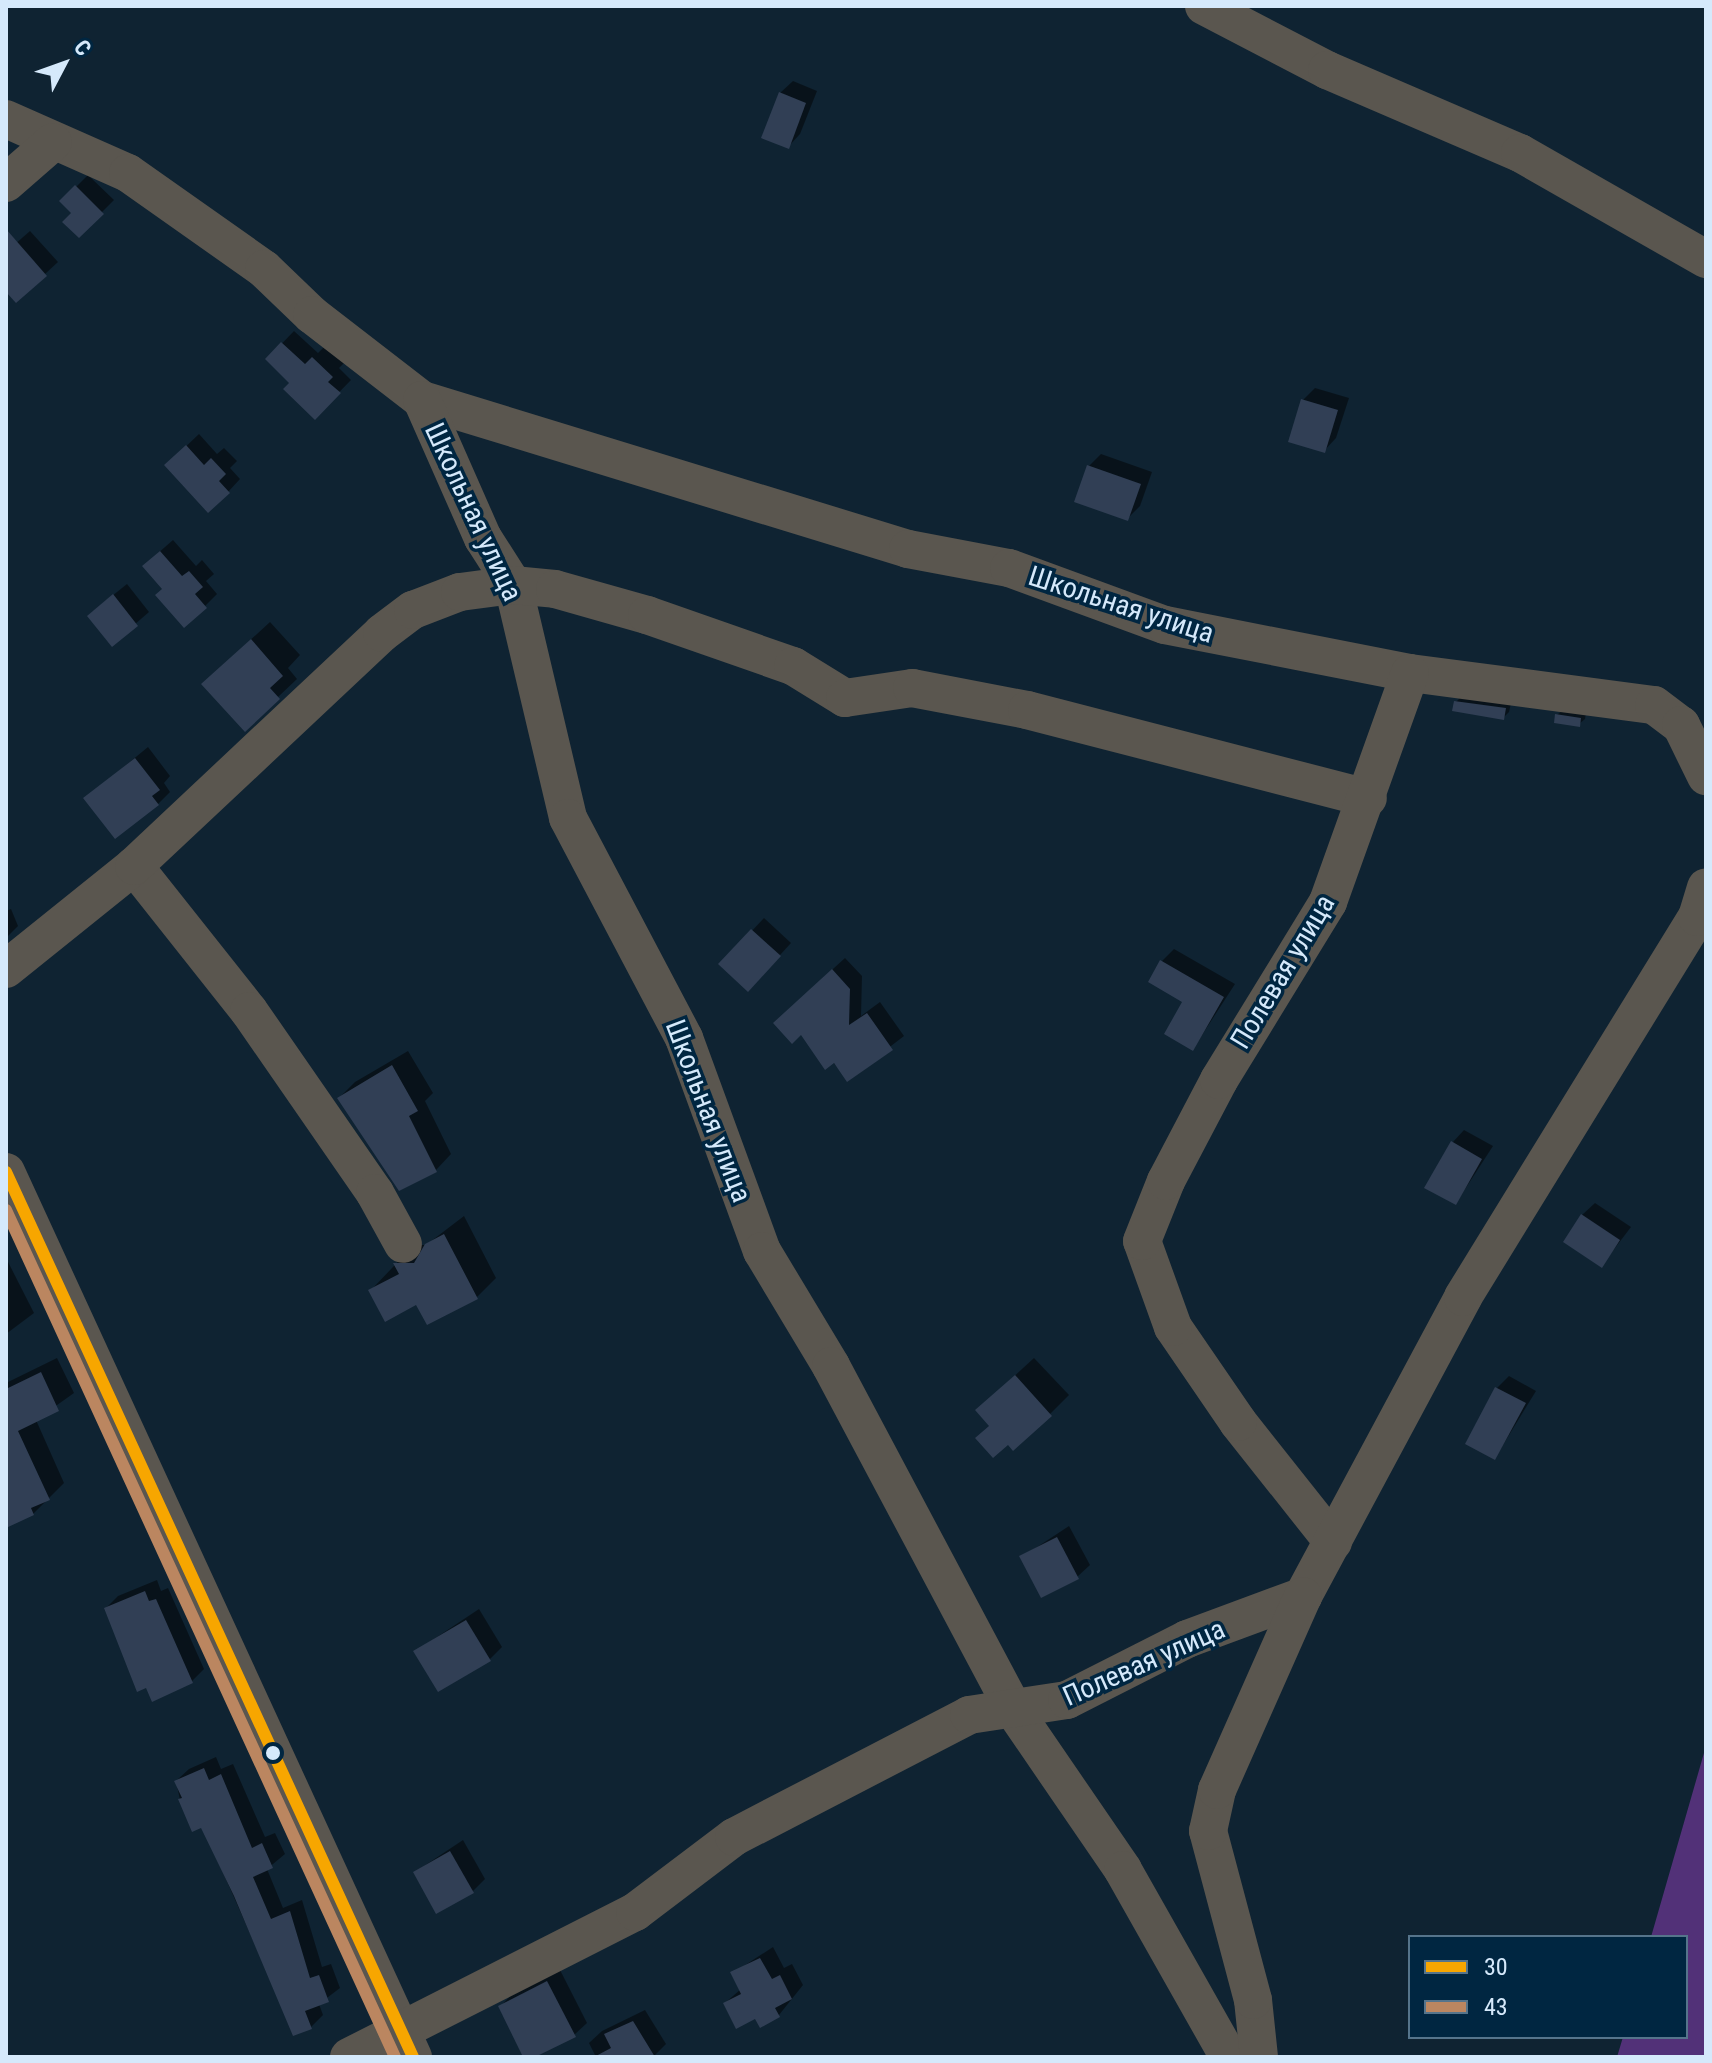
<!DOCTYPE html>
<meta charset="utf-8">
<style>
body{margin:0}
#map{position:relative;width:1712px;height:2063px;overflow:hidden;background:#0f2332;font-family:"Roboto Condensed",sans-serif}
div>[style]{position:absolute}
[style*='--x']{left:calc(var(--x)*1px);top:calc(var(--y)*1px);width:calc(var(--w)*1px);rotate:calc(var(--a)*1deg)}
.green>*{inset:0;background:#523178}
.shadow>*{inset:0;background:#0007}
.building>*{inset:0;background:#313f55}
.minor>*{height:38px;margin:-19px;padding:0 19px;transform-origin:19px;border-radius:19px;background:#5a564f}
.bus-1>*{height:12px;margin:-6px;padding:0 6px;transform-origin:6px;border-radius:6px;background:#f7a600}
.bus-2>*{height:12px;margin:-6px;padding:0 6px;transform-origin:6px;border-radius:6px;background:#bb8660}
.dots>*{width:22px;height:22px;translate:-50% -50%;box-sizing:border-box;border:4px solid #002641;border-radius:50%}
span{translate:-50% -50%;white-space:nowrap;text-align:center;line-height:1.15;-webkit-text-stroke:7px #002641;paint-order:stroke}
.street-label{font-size:28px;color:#d5e9fb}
.frame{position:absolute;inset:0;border:8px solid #d5e9fb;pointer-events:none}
.legend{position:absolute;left:1408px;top:1935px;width:280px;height:104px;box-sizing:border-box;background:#002641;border:2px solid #55748b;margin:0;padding:10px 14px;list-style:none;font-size:24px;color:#d5e9fb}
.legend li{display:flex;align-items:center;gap:16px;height:40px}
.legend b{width:40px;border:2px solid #55748b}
.north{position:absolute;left:24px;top:24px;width:80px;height:80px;-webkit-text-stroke:6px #002641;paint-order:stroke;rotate:49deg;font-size:22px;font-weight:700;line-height:32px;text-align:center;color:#d5e9fb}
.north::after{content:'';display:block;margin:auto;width:28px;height:36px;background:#d5e9fb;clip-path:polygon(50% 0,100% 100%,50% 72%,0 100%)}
</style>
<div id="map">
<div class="green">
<i style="clip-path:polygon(1706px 1746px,1706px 2057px,1617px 2057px,1623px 2037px,1686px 2037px,1686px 1937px,1651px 1937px)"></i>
</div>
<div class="shadow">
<i style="clip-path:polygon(793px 81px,817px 91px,800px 134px,788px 147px,780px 93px)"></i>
<i style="clip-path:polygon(88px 175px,114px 200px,79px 235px,74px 213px,62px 201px)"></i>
<i style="clip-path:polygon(30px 231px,58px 262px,45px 274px,6px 289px,6px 252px)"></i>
<i style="clip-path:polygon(294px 331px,318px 353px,325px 346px,344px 363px,339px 368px,351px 380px,315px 417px,292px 383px,267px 359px)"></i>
<i style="clip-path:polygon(1315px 388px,1349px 398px,1336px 438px,1324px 451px,1303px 400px)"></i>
<i style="clip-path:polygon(199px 434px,217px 454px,224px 448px,237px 461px,230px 468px,240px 479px,228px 492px,179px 453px)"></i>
<i style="clip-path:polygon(1101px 454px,1152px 472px,1140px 506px,1128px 518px,1089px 466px)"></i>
<i style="clip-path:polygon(173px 540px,196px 566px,202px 560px,214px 574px,206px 581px,217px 594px,205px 606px,164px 589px,157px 554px)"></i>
<i style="clip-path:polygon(127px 584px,149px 612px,112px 644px,102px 604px)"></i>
<i style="clip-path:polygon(270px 622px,300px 655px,288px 668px,297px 679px,278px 697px,223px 665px)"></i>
<i style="clip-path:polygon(1462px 696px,1511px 703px,1509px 712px,1503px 718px,1456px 702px)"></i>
<i style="clip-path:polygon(1563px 710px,1586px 713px,1585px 719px,1579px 724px,1557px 715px)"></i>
<i style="clip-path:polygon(148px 747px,170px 776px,164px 783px,170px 792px,158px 804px,86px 798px)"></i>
<i style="clip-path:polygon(11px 909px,18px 926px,6px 938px,6px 911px)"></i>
<i style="clip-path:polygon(764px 918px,791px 943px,760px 977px,721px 964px)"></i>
<i style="clip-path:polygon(1174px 949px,1235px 984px,1193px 1049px,1185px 1001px,1162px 961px)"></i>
<i style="clip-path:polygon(845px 958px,862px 976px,861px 1016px,880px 1002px,904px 1036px,848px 1079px,787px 1011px)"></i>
<i style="clip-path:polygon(408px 1051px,433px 1093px,425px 1101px,451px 1154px,436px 1170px,339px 1098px,355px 1082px)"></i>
<i style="clip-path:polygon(1464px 1130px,1493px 1146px,1456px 1203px,1452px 1143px)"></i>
<i style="clip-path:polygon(1595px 1203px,1631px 1227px,1602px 1265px,1582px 1215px)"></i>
<i style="clip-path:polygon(464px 1216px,496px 1278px,477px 1297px,417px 1303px,371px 1290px,414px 1245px,426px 1245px)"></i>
<i style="clip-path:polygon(6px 1258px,34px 1313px,6px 1334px)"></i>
<i style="clip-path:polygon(57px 1358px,74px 1393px,36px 1420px,64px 1483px,33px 1514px,6px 1526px,6px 1383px)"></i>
<i style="clip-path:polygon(1034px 1358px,1069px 1395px,1050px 1414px,991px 1425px,997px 1392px)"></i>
<i style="clip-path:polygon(1509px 1376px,1536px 1391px,1495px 1458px,1497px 1388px)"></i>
<i style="clip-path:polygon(1069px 1526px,1090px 1565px,1077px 1577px,1022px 1557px)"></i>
<i style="clip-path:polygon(157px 1580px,161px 1591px,168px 1588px,204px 1669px,191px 1682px,106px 1608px,118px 1596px)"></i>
<i style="clip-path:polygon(479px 1609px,502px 1647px,490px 1659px,416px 1651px)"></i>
<i style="clip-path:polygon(216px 1757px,221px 1769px,233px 1764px,265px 1837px,275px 1833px,285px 1854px,267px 1869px,283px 1908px,302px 1900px,322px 1967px,331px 1964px,340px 1988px,319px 2004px,323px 2015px,311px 2027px,294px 2033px,202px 1825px,180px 1800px,176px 1781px,189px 1769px)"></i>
<i style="clip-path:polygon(463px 1840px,485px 1879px,473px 1891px,415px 1872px)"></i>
<i style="clip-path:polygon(773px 1947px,784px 1968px,792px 1964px,803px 1985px,779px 2015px,760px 2025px,756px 2017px,725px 2003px,741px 1989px,733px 1973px)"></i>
<i style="clip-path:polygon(560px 1970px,587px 2023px,574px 2035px,525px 2057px,500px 2007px,512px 1994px)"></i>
<i style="clip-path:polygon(645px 2010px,666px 2044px,653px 2057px,596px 2057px,589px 2043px,602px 2031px)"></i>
</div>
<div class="building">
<i style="clip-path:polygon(779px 92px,806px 103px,789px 149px,761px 138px)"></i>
<i style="clip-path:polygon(75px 185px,104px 214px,79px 238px,62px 222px,71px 213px,59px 201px)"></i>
<i style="clip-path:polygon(6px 229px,47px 276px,16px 303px,6px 292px)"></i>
<i style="clip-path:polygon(281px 342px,305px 364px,312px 357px,333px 377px,328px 382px,341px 393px,315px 420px,283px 389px,289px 383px,265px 359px)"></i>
<i style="clip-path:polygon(1301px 399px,1338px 410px,1325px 453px,1288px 442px)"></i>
<i style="clip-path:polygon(186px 445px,204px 465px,211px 458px,226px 474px,219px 481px,230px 493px,208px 513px,164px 465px)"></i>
<i style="clip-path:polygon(1087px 465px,1141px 484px,1128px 521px,1074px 502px)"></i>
<i style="clip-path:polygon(160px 551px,182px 576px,189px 571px,203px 587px,195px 594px,207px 608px,184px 628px,155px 595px,162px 589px,142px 566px)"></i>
<i style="clip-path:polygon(113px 594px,138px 626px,112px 647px,87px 616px)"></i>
<i style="clip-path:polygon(251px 639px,283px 676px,270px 688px,280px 699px,245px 732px,201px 684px)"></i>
<i style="clip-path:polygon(1454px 701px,1506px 708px,1504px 720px,1452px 711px)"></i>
<i style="clip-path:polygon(1555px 714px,1581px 718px,1580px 727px,1554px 723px)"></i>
<i style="clip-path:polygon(135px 758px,160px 790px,152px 796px,159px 805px,115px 839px,83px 798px)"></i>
<i style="clip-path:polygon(751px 929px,781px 956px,748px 992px,718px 964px)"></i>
<i style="clip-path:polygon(1160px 960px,1224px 997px,1193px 1051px,1164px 1034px,1182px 1002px,1148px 982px)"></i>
<i style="clip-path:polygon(832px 969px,850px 989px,849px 1025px,867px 1013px,893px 1050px,847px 1082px,834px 1063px,825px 1070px,801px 1035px,792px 1044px,773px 1023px)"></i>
<i style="clip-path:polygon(392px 1065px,418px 1111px,409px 1116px,437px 1172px,399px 1191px,337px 1098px)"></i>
<i style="clip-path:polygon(1451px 1141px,1482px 1159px,1456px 1205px,1424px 1188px)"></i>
<i style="clip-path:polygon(1581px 1214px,1620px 1240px,1602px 1268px,1563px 1242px)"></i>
<i style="clip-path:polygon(444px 1234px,478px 1299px,427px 1325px,416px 1305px,385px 1322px,368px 1290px,399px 1274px,393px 1263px,414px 1263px,425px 1244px)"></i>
<i style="clip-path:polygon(41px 1372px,59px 1411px,18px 1431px,50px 1500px,31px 1508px,34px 1515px,6px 1528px,6px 1389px)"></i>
<i style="clip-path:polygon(1015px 1375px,1052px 1416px,1013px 1451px,1008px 1445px,993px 1458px,975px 1438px,989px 1426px,975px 1410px)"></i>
<i style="clip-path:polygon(1495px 1387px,1526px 1403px,1495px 1460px,1465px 1444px)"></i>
<i style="clip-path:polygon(1057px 1537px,1079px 1579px,1041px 1598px,1019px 1556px)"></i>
<i style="clip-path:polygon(145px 1591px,149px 1601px,156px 1599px,193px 1683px,152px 1702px,146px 1688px,137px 1692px,104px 1608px)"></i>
<i style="clip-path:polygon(466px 1620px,491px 1661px,438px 1692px,413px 1651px)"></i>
<i style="clip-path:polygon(204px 1768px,209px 1780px,221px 1774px,252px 1848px,262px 1843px,273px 1868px,253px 1877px,271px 1919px,290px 1911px,310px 1978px,319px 1975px,329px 2002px,305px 2011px,312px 2029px,293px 2036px,234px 1896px,201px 1828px,192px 1832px,178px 1799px,182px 1798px,174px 1781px)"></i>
<i style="clip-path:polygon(450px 1851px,474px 1893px,436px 1914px,413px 1872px)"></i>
<i style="clip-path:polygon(760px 1958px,772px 1979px,780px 1975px,792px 1999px,775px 2008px,780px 2017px,760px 2028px,755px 2019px,736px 2029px,723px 2003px,741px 1994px,730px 1972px)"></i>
<i style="clip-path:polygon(547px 1981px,576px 2037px,535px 2057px,523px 2057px,498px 2006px)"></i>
<i style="clip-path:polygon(633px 2021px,655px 2057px,594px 2057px,611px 2048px,604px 2034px)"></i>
</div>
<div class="minor">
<i style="--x:1204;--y:6;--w:139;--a:27.5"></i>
<i style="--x:1327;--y:70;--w:210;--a:23.3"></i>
<i style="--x:1520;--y:153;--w:214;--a:29.7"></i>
<i style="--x:6;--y:119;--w:133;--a:23.9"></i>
<i style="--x:128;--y:173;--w:166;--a:35.2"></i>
<i style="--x:264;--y:269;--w:66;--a:43.8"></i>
<i style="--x:312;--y:315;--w:139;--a:37.7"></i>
<i style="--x:422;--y:400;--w:508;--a:17.04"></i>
<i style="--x:908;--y:549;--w:103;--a:10.7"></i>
<i style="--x:1009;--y:568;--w:166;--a:20.1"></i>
<i style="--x:1165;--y:625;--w:250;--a:11.1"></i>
<i style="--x:1410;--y:673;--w:246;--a:7.5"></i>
<i style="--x:1654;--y:705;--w:34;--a:37"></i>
<i style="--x:1681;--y:725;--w:57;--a:63.9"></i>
<i style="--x:6;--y:183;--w:62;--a:-41.1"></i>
<i style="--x:422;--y:400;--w:151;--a:66.2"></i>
<i style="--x:483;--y:538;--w:56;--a:57.4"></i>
<i style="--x:513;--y:585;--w:239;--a:76.7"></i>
<i style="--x:568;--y:818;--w:249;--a:62.2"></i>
<i style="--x:684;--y:1038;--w:227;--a:69.9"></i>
<i style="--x:762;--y:1251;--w:134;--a:59"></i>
<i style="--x:831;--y:1366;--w:392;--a:62"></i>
<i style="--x:1015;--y:1712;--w:191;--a:55.6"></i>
<i style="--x:1123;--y:1870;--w:215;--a:60.5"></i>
<i style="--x:134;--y:866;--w:185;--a:51.6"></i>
<i style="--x:249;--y:1011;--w:221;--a:55.3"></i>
<i style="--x:375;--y:1193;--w:58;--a:61.2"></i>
<i style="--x:6;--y:969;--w:164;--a:-38.8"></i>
<i style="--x:134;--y:866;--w:340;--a:-43.2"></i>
<i style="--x:382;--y:633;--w:39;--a:-37"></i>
<i style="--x:413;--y:610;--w:50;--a:-21"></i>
<i style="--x:460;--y:592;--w:53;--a:-7.5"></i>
<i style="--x:513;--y:585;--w:42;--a:5.4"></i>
<i style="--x:555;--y:589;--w:96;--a:15.8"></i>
<i style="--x:647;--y:615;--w:155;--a:19.3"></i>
<i style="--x:793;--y:666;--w:61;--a:31.6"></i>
<i style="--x:845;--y:698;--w:68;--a:-8.5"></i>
<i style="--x:912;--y:688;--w:117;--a:10.8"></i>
<i style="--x:1027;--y:710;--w:352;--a:14.5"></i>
<i style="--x:6;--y:1172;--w:974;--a:65.3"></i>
<i style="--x:1333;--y:1542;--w:153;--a:-128.4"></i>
<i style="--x:1238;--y:1422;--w:115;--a:-124.4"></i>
<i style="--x:1173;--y:1327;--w:91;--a:-109.8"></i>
<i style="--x:1142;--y:1241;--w:65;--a:-68.2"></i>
<i style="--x:1166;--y:1181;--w:114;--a:-62.3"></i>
<i style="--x:1219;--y:1080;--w:209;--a:-58.5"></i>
<i style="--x:1328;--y:902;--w:243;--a:-70.3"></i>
<i style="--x:349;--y:2057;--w:321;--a:-26.9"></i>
<i style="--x:635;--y:1912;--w:124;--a:-37.1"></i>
<i style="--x:734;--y:1837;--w:265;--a:-27.4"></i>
<i style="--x:969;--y:1715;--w:99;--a:-8.7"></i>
<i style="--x:1067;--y:1700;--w:135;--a:-26.9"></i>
<i style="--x:1187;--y:1639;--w:124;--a:-20.3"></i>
<i style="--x:1303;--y:1596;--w:339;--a:-61.8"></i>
<i style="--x:1463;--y:1297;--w:446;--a:-58.4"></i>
<i style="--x:1697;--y:917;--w:31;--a:-73"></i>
<i style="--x:1259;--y:2057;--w:57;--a:-96"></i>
<i style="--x:1253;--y:2000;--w:175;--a:-104.9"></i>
<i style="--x:1208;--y:1831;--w:42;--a:-77.6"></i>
<i style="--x:1217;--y:1790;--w:212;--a:-66.1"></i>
</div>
<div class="bus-1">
<i style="--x:6;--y:1172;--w:974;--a:65.3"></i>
</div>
<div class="bus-2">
<i style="--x:6;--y:1210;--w:932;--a:65.33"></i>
</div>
<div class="dots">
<i style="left:273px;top:1753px;background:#d5e9fb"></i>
</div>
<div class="street-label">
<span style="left:473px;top:512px;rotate:65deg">Школьная улица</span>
<span style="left:1121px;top:605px;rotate:18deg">Школьная улица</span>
<span style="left:1283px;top:972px;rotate:-59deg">Полевая улица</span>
<span style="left:708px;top:1111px;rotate:69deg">Школьная улица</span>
<span style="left:1144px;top:1663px;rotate:-24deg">Полевая улица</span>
</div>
<div class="frame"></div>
<ul class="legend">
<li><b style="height:10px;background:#f7a600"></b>30</li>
<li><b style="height:10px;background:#bb8660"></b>43</li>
</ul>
<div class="north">С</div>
</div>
